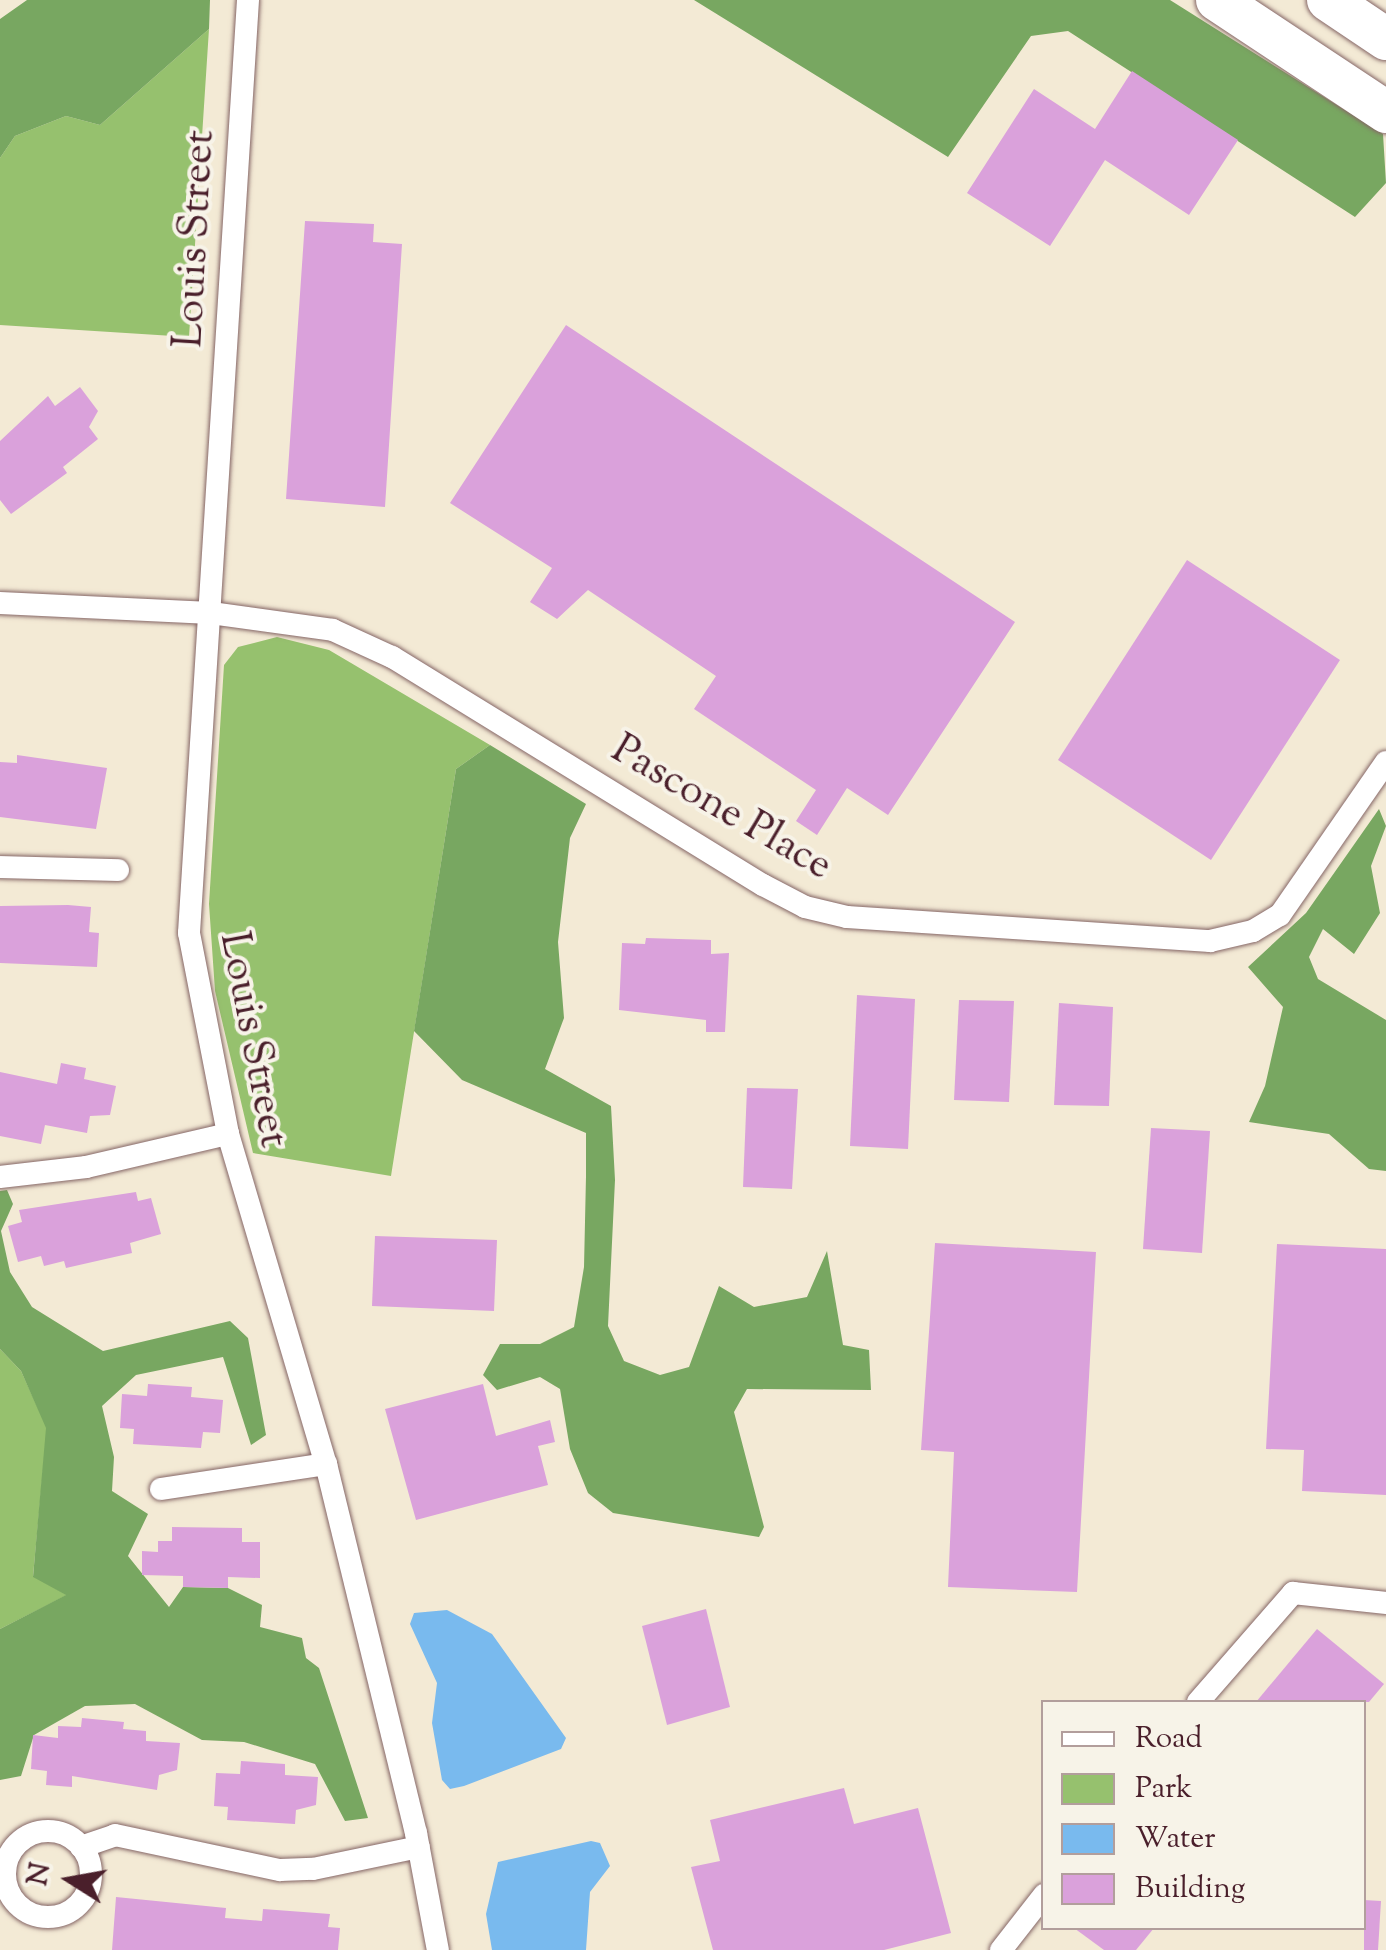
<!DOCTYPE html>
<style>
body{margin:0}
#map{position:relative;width:1386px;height:1950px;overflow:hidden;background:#f3ead5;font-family:"Sorts Mill Goudy",serif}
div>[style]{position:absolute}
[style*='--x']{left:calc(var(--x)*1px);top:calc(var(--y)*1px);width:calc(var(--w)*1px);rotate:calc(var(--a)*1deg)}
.green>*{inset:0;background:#96c16e}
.forest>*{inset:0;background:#78a761}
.water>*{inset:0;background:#79baee}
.building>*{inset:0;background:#daa1db}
.roads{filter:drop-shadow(0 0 2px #856666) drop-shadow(0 0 2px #856666)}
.street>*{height:22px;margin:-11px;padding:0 11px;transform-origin:11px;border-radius:11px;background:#fff}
.street>.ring{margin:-11px;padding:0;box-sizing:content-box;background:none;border:22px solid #fff;border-radius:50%}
.highway>*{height:42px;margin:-21px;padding:0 21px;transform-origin:21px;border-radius:21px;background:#fff}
span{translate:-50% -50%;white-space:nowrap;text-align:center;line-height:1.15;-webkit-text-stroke:8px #f7f3e8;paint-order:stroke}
.street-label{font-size:42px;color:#4a1f2b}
.legend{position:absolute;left:1041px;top:1700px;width:325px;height:230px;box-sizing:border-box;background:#f7f3e8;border:2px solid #b29e9c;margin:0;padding:12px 18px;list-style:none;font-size:30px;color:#4a1f2b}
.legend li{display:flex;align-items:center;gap:20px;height:50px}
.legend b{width:50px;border:2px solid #b29e9c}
.north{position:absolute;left:20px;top:1830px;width:100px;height:100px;-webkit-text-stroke:8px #f7f3e8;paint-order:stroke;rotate:281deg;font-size:28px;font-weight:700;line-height:40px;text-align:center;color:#4a1f2b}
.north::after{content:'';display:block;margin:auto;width:35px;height:45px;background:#4a1f2b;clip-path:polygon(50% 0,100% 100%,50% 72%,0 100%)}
</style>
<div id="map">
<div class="green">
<i style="clip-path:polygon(209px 29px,189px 337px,0 325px,0 158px,15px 136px,66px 116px,100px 125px)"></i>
<i style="clip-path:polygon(277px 637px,329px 650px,490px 745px,456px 769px,391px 1176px,253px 1153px,215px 991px,209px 904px,224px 665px,238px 647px)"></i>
<i style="clip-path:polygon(0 1349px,21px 1371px,47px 1428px,33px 1576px,67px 1595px,0 1629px)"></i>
</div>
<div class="forest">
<i style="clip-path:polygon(27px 0,210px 0,209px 29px,100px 125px,66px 116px,15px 136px,0 158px,0 19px)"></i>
<i style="clip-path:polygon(694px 0,1170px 0,1383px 134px,1386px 183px,1355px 217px,1068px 31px,1031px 36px,948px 157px)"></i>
<i style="clip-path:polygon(490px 745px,586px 804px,570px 838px,558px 942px,564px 1018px,545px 1069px,611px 1106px,615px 1180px,608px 1326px,624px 1361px,660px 1375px,689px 1367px,719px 1286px,754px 1307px,807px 1297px,827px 1251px,843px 1345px,869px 1350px,871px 1390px,747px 1389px,734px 1412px,764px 1527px,759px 1537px,613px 1513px,588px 1493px,570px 1449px,560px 1389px,540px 1377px,497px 1390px,483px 1375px,500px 1344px,540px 1344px,574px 1327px,584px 1267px,586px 1176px,586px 1133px,462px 1080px,414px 1031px,456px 769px)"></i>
<i style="clip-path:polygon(1379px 809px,1386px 826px,1371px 866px,1380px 913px,1354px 954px,1323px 929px,1309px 957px,1318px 979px,1386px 1020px,1386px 1171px,1369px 1169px,1329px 1134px,1249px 1122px,1265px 1086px,1283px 1007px,1248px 967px,1306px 913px)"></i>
<i style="clip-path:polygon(7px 1190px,13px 1204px,1px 1231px,10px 1272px,32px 1307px,103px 1351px,230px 1321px,248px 1338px,266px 1435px,251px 1445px,223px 1357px,136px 1375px,102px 1406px,114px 1457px,112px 1491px,148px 1514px,128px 1556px,169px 1607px,183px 1587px,228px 1588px,262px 1605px,260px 1627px,302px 1638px,306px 1658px,319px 1668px,368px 1818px,345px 1821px,315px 1764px,244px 1742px,202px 1740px,135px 1704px,85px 1706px,34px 1735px,21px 1776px,0 1780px,0 1629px,66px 1595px,33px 1577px,46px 1428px,21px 1371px,0 1349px,0 1191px)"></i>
</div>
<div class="water">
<i style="clip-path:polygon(447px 1610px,492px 1634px,566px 1738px,561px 1749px,464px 1786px,450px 1789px,442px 1780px,432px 1723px,437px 1683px,410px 1624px,414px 1613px)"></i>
<i style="clip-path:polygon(591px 1841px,600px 1843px,610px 1866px,590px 1892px,586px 1950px,492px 1950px,486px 1914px,498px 1862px)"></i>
</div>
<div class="building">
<i style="clip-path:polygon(1132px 71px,1238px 140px,1189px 215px,1105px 160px,1050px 246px,967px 193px,1034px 89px,1095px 129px)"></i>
<i style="clip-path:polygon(305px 221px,374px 224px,373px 242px,402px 244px,385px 507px,286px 499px)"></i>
<i style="clip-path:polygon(566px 325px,1015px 622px,888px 815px,847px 788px,817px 835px,796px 821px,816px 790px,694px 709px,716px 676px,588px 590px,557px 619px,530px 602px,552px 568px,450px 503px)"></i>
<i style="clip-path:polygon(80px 387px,98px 411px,89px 427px,98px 439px,63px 467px,67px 473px,11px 514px,0 500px,0 441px,48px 396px,55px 406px)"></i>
<i style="clip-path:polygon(1187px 560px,1340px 660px,1211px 860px,1058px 760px)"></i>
<i style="clip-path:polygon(17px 755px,107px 768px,96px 829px,0 817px,0 762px,17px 763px)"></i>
<i style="clip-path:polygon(68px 905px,91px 907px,89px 932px,99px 933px,97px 967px,0 963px,0 906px)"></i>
<i style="clip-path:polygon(646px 938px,711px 940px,711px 954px,729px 953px,725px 1032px,706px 1032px,706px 1020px,619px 1010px,622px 943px,645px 944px)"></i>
<i style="clip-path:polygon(857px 995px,915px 999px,908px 1149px,850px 1146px)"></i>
<i style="clip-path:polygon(959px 1000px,1014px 1001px,1009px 1102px,954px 1100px)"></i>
<i style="clip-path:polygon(1059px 1003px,1113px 1007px,1109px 1106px,1054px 1105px)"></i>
<i style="clip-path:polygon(61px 1063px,86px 1068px,84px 1079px,116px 1086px,110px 1115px,90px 1116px,87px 1133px,45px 1125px,41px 1144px,0 1136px,0 1072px,57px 1084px)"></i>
<i style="clip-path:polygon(747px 1088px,798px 1089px,792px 1189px,743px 1187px)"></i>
<i style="clip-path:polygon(1151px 1128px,1210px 1131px,1202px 1253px,1143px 1249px)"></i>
<i style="clip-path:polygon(136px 1192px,138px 1201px,151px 1198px,161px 1234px,130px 1243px,132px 1253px,66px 1268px,64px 1261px,44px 1266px,41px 1256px,18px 1262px,8px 1226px,22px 1222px,19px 1210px)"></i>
<i style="clip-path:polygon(375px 1236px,497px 1240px,494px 1311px,372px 1306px)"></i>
<i style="clip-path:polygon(935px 1243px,1096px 1252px,1077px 1592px,948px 1587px,954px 1452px,921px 1450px)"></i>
<i style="clip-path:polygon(1277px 1244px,1386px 1249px,1386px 1495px,1302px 1491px,1304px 1450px,1266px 1449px)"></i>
<i style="clip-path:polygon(148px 1384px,192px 1387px,191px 1397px,223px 1400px,220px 1433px,203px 1432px,201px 1448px,133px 1444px,134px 1429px,120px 1428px,122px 1394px,147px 1396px)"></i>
<i style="clip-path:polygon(483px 1384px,496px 1436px,550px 1420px,555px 1442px,538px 1446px,548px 1485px,416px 1520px,385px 1409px)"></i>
<i style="clip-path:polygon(172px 1527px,242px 1528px,242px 1542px,260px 1542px,260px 1578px,228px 1577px,228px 1588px,183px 1587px,183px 1576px,142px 1575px,142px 1551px,158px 1552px,158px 1541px,172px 1541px)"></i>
<i style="clip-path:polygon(706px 1609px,730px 1707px,667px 1725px,642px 1626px)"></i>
<i style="clip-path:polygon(1317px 1629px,1384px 1684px,1369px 1702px,1256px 1702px)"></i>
<i style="clip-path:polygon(82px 1718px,124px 1722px,123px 1729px,146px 1731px,146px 1741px,180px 1743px,177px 1770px,159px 1775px,157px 1790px,72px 1776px,72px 1787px,46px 1785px,47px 1771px,31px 1769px,33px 1735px,58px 1738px,58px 1726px,81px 1727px)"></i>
<i style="clip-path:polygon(241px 1761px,285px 1764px,285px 1775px,318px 1777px,316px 1805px,296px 1810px,295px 1824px,227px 1820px,228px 1807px,214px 1806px,216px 1773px,240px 1774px)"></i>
<i style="clip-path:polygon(844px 1788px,854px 1824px,918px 1808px,951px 1933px,884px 1950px,713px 1950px,691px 1867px,720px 1861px,710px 1820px)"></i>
<i style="clip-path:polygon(116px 1897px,226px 1908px,225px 1918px,262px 1921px,263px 1909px,330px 1914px,328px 1927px,340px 1928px,338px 1950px,112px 1950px)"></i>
<i style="clip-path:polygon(1364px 1900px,1381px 1901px,1378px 1950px,1364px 1950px)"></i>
<i style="clip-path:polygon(1074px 1928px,1154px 1928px,1136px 1950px,1104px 1950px)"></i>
</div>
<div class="roads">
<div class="street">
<i style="--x:248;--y:0;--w:935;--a:93.62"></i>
<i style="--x:189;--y:933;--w:205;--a:79"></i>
<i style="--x:228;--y:1134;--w:344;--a:73.5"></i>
<i style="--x:326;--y:1464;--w:380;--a:76.3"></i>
<i style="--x:416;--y:1833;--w:119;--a:79.4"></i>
<i style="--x:0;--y:603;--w:211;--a:2.7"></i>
<i style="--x:211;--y:613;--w:123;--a:7.9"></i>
<i style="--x:333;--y:630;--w:65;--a:24.6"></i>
<i style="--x:392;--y:657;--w:435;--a:31.6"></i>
<i style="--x:763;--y:885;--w:47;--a:27.6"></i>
<i style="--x:805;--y:907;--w:43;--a:13.4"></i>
<i style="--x:847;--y:917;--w:364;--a:3.8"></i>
<i style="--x:1210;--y:941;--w:44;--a:-13.1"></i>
<i style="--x:1253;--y:931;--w:31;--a:-31"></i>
<i style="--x:1280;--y:915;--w:186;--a:-55.3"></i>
<i style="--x:0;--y:867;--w:118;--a:1.5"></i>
<i style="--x:0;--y:1177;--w:87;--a:-6.6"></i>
<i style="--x:86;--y:1167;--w:146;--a:-13.1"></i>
<i style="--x:161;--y:1489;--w:167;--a:-8.6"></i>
<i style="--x:1198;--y:1702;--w:145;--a:-48.9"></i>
<i style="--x:1293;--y:1593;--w:94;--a:6.1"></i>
<i class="ring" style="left:5px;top:1831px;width:64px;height:64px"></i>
<i style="--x:81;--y:1847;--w:36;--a:-19"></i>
<i style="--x:115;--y:1835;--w:169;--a:12"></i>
<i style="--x:280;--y:1870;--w:33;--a:-2"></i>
<i style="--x:313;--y:1869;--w:108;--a:-11.7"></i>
<i style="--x:1001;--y:1950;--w:70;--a:-52"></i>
</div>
<div class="highway">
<i style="--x:1217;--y:0;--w:203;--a:33.5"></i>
<i style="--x:1328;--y:0;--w:70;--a:33.9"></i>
</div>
</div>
<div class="street-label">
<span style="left:196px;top:239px;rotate:-87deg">Louis Street</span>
<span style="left:721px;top:809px;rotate:30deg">Pascone Place</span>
<span style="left:252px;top:1040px;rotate:79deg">Louis Street</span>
</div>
<ul class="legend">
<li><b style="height:12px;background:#fff"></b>Road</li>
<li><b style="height:28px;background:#96c16e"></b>Park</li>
<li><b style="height:28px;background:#79baee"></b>Water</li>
<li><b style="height:28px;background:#daa1db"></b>Building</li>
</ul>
<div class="north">N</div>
</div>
